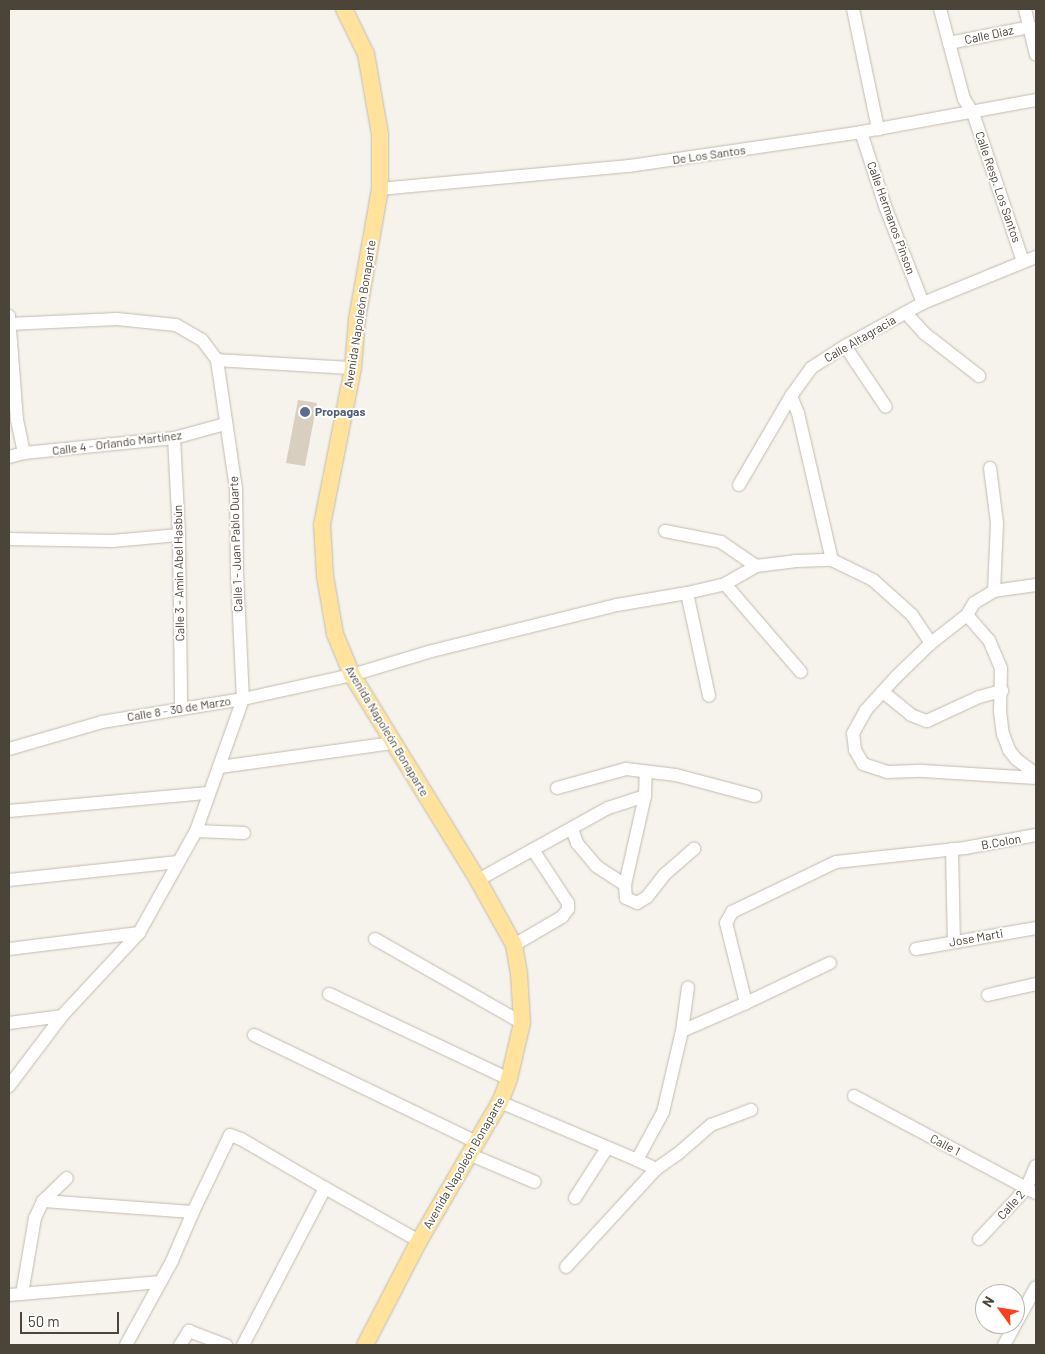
<!DOCTYPE html>
<meta charset="utf-8">
<style>
body{margin:0}
#map{position:relative;width:1045px;height:1354px;overflow:hidden;background:#f6f3ec;font-family:Barlow,sans-serif}
div>[style]{position:absolute}
[style*='--x']{left:calc(var(--x)*1px);top:calc(var(--y)*1px);width:calc(var(--w)*1px);rotate:calc(var(--a)*1deg)}
.building>*{inset:0;background:#d8cfc1}
.roads{filter:drop-shadow(0 0 1px #c2bbae) drop-shadow(0 0 1px #c2bbae)}
.minor>*{height:12px;margin:-6px;padding:0 6px;transform-origin:6px;border-radius:6px;background:#fff}
.major>*{height:16px;margin:-8px;padding:0 8px;transform-origin:8px;border-radius:8px;background:#ffe39c}
.dots>*{width:14px;height:14px;translate:-50% -50%;box-sizing:border-box;border:2px solid #fff;border-radius:50%}
span{translate:-50% -50%;white-space:nowrap;text-align:center;line-height:1.15;-webkit-text-stroke:4px #fff;paint-order:stroke}
.street-label{font-size:12px;color:#4b4439}
.service-label{font-size:12px;color:#4e5e75;font-weight:700}
.left{translate:0 -50%;text-align:left}
.frame{position:absolute;inset:0;border:10px solid #4b4439;pointer-events:none}
.north{position:absolute;left:975px;top:1284px;width:50px;height:50px;box-sizing:border-box;background:#fff;border:1px solid #b7b4b0;border-radius:50%;rotate:302deg;font-size:14px;font-weight:700;line-height:20px;text-align:center;color:#4b4439}
.north::after{content:'';display:block;margin:auto;width:18px;height:22px;background:#fc3f1d;clip-path:polygon(50% 0,100% 100%,50% 72%,0 100%)}
.scale{position:absolute;left:20px;top:1312px;width:99px;height:22px;box-sizing:border-box;border:2px solid #4b4439;border-top:0;padding-left:6px;font-size:15px;line-height:18px;white-space:nowrap;color:#4b4439;-webkit-text-stroke:4px #fff;paint-order:stroke}
</style>
<div id="map">
<div class="building">
<i style="clip-path:polygon(298px 400px,317px 403px,305px 466px,286px 463px)"></i>
</div>
<div class="roads">
<div class="minor">
<i style="--x:853;--y:9;--w:123;--a:78.2"></i>
<i style="--x:940;--y:9;--w:93;--a:75.1"></i>
<i style="--x:964;--y:99;--w:17;--a:57"></i>
<i style="--x:973;--y:113;--w:157;--a:71.4"></i>
<i style="--x:1025;--y:9;--w:47;--a:76.6"></i>
<i style="--x:949;--y:43;--w:83;--a:-11.2"></i>
<i style="--x:861;--y:132;--w:78;--a:72"></i>
<i style="--x:885;--y:206;--w:104;--a:68.6"></i>
<i style="--x:380;--y:189;--w:250;--a:-5.3"></i>
<i style="--x:629;--y:166;--w:234;--a:-8.3"></i>
<i style="--x:861;--y:132;--w:178;--a:-10.4"></i>
<i style="--x:906;--y:313;--w:27;--a:48"></i>
<i style="--x:924;--y:333;--w:70;--a:38"></i>
<i style="--x:9;--y:316;--w:104;--a:85.6"></i>
<i style="--x:17;--y:420;--w:34;--a:78"></i>
<i style="--x:9;--y:324;--w:108;--a:-2.7"></i>
<i style="--x:117;--y:319;--w:59;--a:5.8"></i>
<i style="--x:176;--y:325;--w:30;--a:30"></i>
<i style="--x:202;--y:340;--w:25;--a:53"></i>
<i style="--x:217;--y:360;--w:129;--a:81.6"></i>
<i style="--x:236;--y:488;--w:85;--a:89.3"></i>
<i style="--x:237;--y:573;--w:126;--a:87.3"></i>
<i style="--x:243;--y:699;--w:140;--a:109.6"></i>
<i style="--x:196;--y:831;--w:117;--a:119.2"></i>
<i style="--x:139;--y:933;--w:113;--a:132.9"></i>
<i style="--x:62;--y:1016;--w:88;--a:127.1"></i>
<i style="--x:845;--y:346;--w:73;--a:56.1"></i>
<i style="--x:217;--y:360;--w:136;--a:3.4"></i>
<i style="--x:791;--y:396;--w:18;--a:68"></i>
<i style="--x:798;--y:413;--w:151;--a:77"></i>
<i style="--x:174;--y:438;--w:97;--a:87"></i>
<i style="--x:179;--y:535;--w:174;--a:89.3"></i>
<i style="--x:9;--y:457;--w:16;--a:-15"></i>
<i style="--x:24;--y:453;--w:151;--a:-5.7"></i>
<i style="--x:174;--y:438;--w:53;--a:-15.4"></i>
<i style="--x:990;--y:468;--w:55;--a:82.7"></i>
<i style="--x:997;--y:523;--w:68;--a:92.5"></i>
<i style="--x:739;--y:485;--w:103;--a:-59.7"></i>
<i style="--x:791;--y:396;--w:34;--a:-54"></i>
<i style="--x:811;--y:368;--w:40;--a:-32.9"></i>
<i style="--x:845;--y:346;--w:89;--a:-28.9"></i>
<i style="--x:923;--y:303;--w:122;--a:-22.2"></i>
<i style="--x:665;--y:531;--w:57;--a:11.1"></i>
<i style="--x:721;--y:542;--w:42;--a:34.4"></i>
<i style="--x:9;--y:539;--w:103;--a:1.1"></i>
<i style="--x:112;--y:541;--w:67;--a:-5.1"></i>
<i style="--x:725;--y:584;--w:116;--a:49.2"></i>
<i style="--x:1036;--y:585;--w:42;--a:171.9"></i>
<i style="--x:994;--y:591;--w:23;--a:149"></i>
<i style="--x:974;--y:603;--w:14;--a:120"></i>
<i style="--x:967;--y:615;--w:46;--a:142.1"></i>
<i style="--x:931;--y:643;--w:49;--a:135.8"></i>
<i style="--x:896;--y:677;--w:45;--a:132.3"></i>
<i style="--x:866;--y:710;--w:26;--a:119"></i>
<i style="--x:853;--y:733;--w:17;--a:83"></i>
<i style="--x:855;--y:750;--w:16;--a:60"></i>
<i style="--x:863;--y:764;--w:25;--a:18"></i>
<i style="--x:887;--y:772;--w:36;--a:-2"></i>
<i style="--x:923;--y:771;--w:113;--a:3.5"></i>
<i style="--x:687;--y:593;--w:105;--a:77.9"></i>
<i style="--x:967;--y:615;--w:33;--a:49"></i>
<i style="--x:989;--y:640;--w:30;--a:67"></i>
<i style="--x:1001;--y:668;--w:43;--a:91.3"></i>
<i style="--x:1000;--y:711;--w:23;--a:83"></i>
<i style="--x:1003;--y:734;--w:17;--a:69"></i>
<i style="--x:1009;--y:750;--w:11;--a:52"></i>
<i style="--x:1016;--y:759;--w:25;--a:37"></i>
<i style="--x:883;--y:692;--w:36;--a:39"></i>
<i style="--x:911;--y:715;--w:17;--a:21"></i>
<i style="--x:927;--y:721;--w:57;--a:-24.8"></i>
<i style="--x:979;--y:697;--w:24;--a:-15"></i>
<i style="--x:9;--y:749;--w:97;--a:-16.2"></i>
<i style="--x:102;--y:722;--w:143;--a:-9.3"></i>
<i style="--x:243;--y:699;--w:112;--a:-12.4"></i>
<i style="--x:352;--y:675;--w:79;--a:-16.8"></i>
<i style="--x:428;--y:652;--w:195;--a:-14"></i>
<i style="--x:617;--y:605;--w:71;--a:-9.7"></i>
<i style="--x:687;--y:593;--w:39;--a:-13"></i>
<i style="--x:725;--y:584;--w:36;--a:-30"></i>
<i style="--x:756;--y:566;--w:39;--a:-7"></i>
<i style="--x:795;--y:561;--w:37;--a:-2"></i>
<i style="--x:832;--y:560;--w:46;--a:26"></i>
<i style="--x:873;--y:580;--w:52;--a:41.9"></i>
<i style="--x:912;--y:615;--w:34;--a:56"></i>
<i style="--x:220;--y:767;--w:176;--a:-7.9"></i>
<i style="--x:557;--y:788;--w:72;--a:-15.4"></i>
<i style="--x:626;--y:769;--w:50;--a:6.8"></i>
<i style="--x:676;--y:775;--w:82;--a:14.9"></i>
<i style="--x:645;--y:796;--w:91;--a:102.7"></i>
<i style="--x:625;--y:885;--w:13;--a:86"></i>
<i style="--x:626;--y:898;--w:12;--a:24"></i>
<i style="--x:637;--y:903;--w:12;--a:-31"></i>
<i style="--x:647;--y:897;--w:28;--a:-52"></i>
<i style="--x:664;--y:875;--w:40;--a:-41"></i>
<i style="--x:9;--y:811;--w:200;--a:-5.2"></i>
<i style="--x:572;--y:829;--w:15;--a:70"></i>
<i style="--x:577;--y:843;--w:30;--a:50"></i>
<i style="--x:596;--y:866;--w:35;--a:33"></i>
<i style="--x:196;--y:831;--w:48;--a:2.4"></i>
<i style="--x:952;--y:849;--w:93;--a:88.8"></i>
<i style="--x:9;--y:880;--w:170;--a:-6.1"></i>
<i style="--x:478;--y:880;--w:149;--a:-29"></i>
<i style="--x:608;--y:808;--w:39;--a:-18"></i>
<i style="--x:645;--y:796;--w:24;--a:-88"></i>
<i style="--x:375;--y:939;--w:169;--a:29.7"></i>
<i style="--x:514;--y:945;--w:56;--a:-30.3"></i>
<i style="--x:562;--y:917;--w:10;--a:-53"></i>
<i style="--x:568;--y:909;--w:6;--a:-90"></i>
<i style="--x:568;--y:903;--w:64;--a:-123.4"></i>
<i style="--x:9;--y:949;--w:131;--a:-7"></i>
<i style="--x:916;--y:949;--w:122;--a:-9.9"></i>
<i style="--x:329;--y:994;--w:199;--a:25.3"></i>
<i style="--x:988;--y:995;--w:49;--a:-12.9"></i>
<i style="--x:746;--y:1003;--w:82;--a:-104"></i>
<i style="--x:726;--y:923;--w:13;--a:-61"></i>
<i style="--x:732;--y:912;--w:115;--a:-25.7"></i>
<i style="--x:836;--y:862;--w:130;--a:-6.2"></i>
<i style="--x:965;--y:848;--w:72;--a:-10.4"></i>
<i style="--x:9;--y:1023;--w:53;--a:-7.5"></i>
<i style="--x:682;--y:1031;--w:44;--a:-82.2"></i>
<i style="--x:254;--y:1035;--w:249;--a:25.7"></i>
<i style="--x:854;--y:1096;--w:206;--a:28.1"></i>
<i style="--x:500;--y:1102;--w:149;--a:22.9"></i>
<i style="--x:637;--y:1160;--w:55;--a:-61.6"></i>
<i style="--x:663;--y:1112;--w:83;--a:-76.8"></i>
<i style="--x:682;--y:1031;--w:70;--a:-23.6"></i>
<i style="--x:746;--y:1003;--w:93;--a:-25.5"></i>
<i style="--x:471;--y:1155;--w:69;--a:22.9"></i>
<i style="--x:637;--y:1160;--w:21;--a:25"></i>
<i style="--x:656;--y:1169;--w:29;--a:-35"></i>
<i style="--x:680;--y:1152;--w:41;--a:-41.1"></i>
<i style="--x:711;--y:1125;--w:43;--a:-20.6"></i>
<i style="--x:575;--y:1198;--w:59;--a:-57.4"></i>
<i style="--x:43;--y:1201;--w:150;--a:4.2"></i>
<i style="--x:979;--y:1239;--w:69;--a:-46.8"></i>
<i style="--x:1026;--y:1189;--w:25;--a:-67"></i>
<i style="--x:566;--y:1267;--w:133;--a:-47.4"></i>
<i style="--x:22;--y:1294;--w:77;--a:-80.3"></i>
<i style="--x:35;--y:1218;--w:19;--a:-65"></i>
<i style="--x:43;--y:1201;--w:33;--a:-44"></i>
<i style="--x:9;--y:1295;--w:152;--a:-4.9"></i>
<i style="--x:126;--y:1345;--w:96;--a:-61.3"></i>
<i style="--x:172;--y:1261;--w:53;--a:-66.8"></i>
<i style="--x:193;--y:1212;--w:85;--a:-64.3"></i>
<i style="--x:230;--y:1135;--w:12;--a:20"></i>
<i style="--x:241;--y:1139;--w:97;--a:30.3"></i>
<i style="--x:180;--y:1345;--w:17;--a:-57"></i>
<i style="--x:189;--y:1331;--w:40;--a:21"></i>
<i style="--x:243;--y:1345;--w:177;--a:-62.4"></i>
<i style="--x:325;--y:1188;--w:108;--a:29.4"></i>
<i style="--x:1004;--y:1345;--w:66;--a:-61.1"></i>
</div>
<div class="major">
<i style="--x:344;--y:9;--w:50;--a:63.9"></i>
<i style="--x:366;--y:54;--w:81;--a:80.1"></i>
<i style="--x:380;--y:134;--w:55;--a:90"></i>
<i style="--x:380;--y:189;--w:133;--a:100"></i>
<i style="--x:357;--y:320;--w:48;--a:94.8"></i>
<i style="--x:353;--y:368;--w:159;--a:101.2"></i>
<i style="--x:322;--y:524;--w:52;--a:86.7"></i>
<i style="--x:325;--y:576;--w:59;--a:80.2"></i>
<i style="--x:335;--y:634;--w:44;--a:67.5"></i>
<i style="--x:352;--y:675;--w:241;--a:58.4"></i>
<i style="--x:478;--y:880;--w:74;--a:61"></i>
<i style="--x:514;--y:945;--w:28;--a:80"></i>
<i style="--x:519;--y:973;--w:50;--a:86.6"></i>
<i style="--x:522;--y:1023;--w:57;--a:103.1"></i>
<i style="--x:509;--y:1079;--w:25;--a:111"></i>
<i style="--x:500;--y:1102;--w:161;--a:120.2"></i>
<i style="--x:419;--y:1241;--w:117;--a:117.4"></i>
</div>
</div>
<div class="dots">
<i style="left:305px;top:412px;background:#5c6f8a"></i>
</div>
<div class="street-label">
<span style="left:989px;top:35px;rotate:-12deg">Calle Diaz</span>
<span style="left:709px;top:155px;rotate:-8deg">De Los Santos</span>
<span style="left:998px;top:187px;rotate:71deg">Calle Resp. Los Santos</span>
<span style="left:891px;top:218px;rotate:70deg">Calle Hermanos Pinson</span>
<span style="left:360px;top:314px;rotate:-81deg">Avenida Napoleón Bonaparte</span>
<span style="left:860px;top:339px;rotate:-30deg">Calle Altagracia</span>
<span style="left:117px;top:443px;rotate:-7deg">Calle 4 - Orlando Martínez</span>
<span style="left:236px;top:544px;rotate:-92deg">Calle 1 - Juan Pablo Duarte</span>
<span style="left:179px;top:573px;rotate:-91deg">Calle 3 - Amín Abel Hasbún</span>
<span style="left:179px;top:709px;rotate:-9deg">Calle 8 - 30 de Marzo</span>
<span style="left:387px;top:731px;rotate:59deg">Avenida Napoleón Bonaparte</span>
<span style="left:1001px;top:842px;rotate:-10deg">B.Colon</span>
<span style="left:976px;top:938px;rotate:-10deg">Jose Marti</span>
<span style="left:945px;top:1145px;rotate:28deg">Calle 1</span>
<span style="left:464px;top:1163px;rotate:-60deg">Avenida Napoleón Bonaparte</span>
<span style="left:1011px;top:1205px;rotate:-48deg">Calle 2</span>
</div>
<div class="service-label">
<span class="left" style="left:315px;top:412px">Propagas</span>
</div>
<div class="frame"></div>
<div class="north">N</div>
<div class="scale">50 m</div>
</div>
